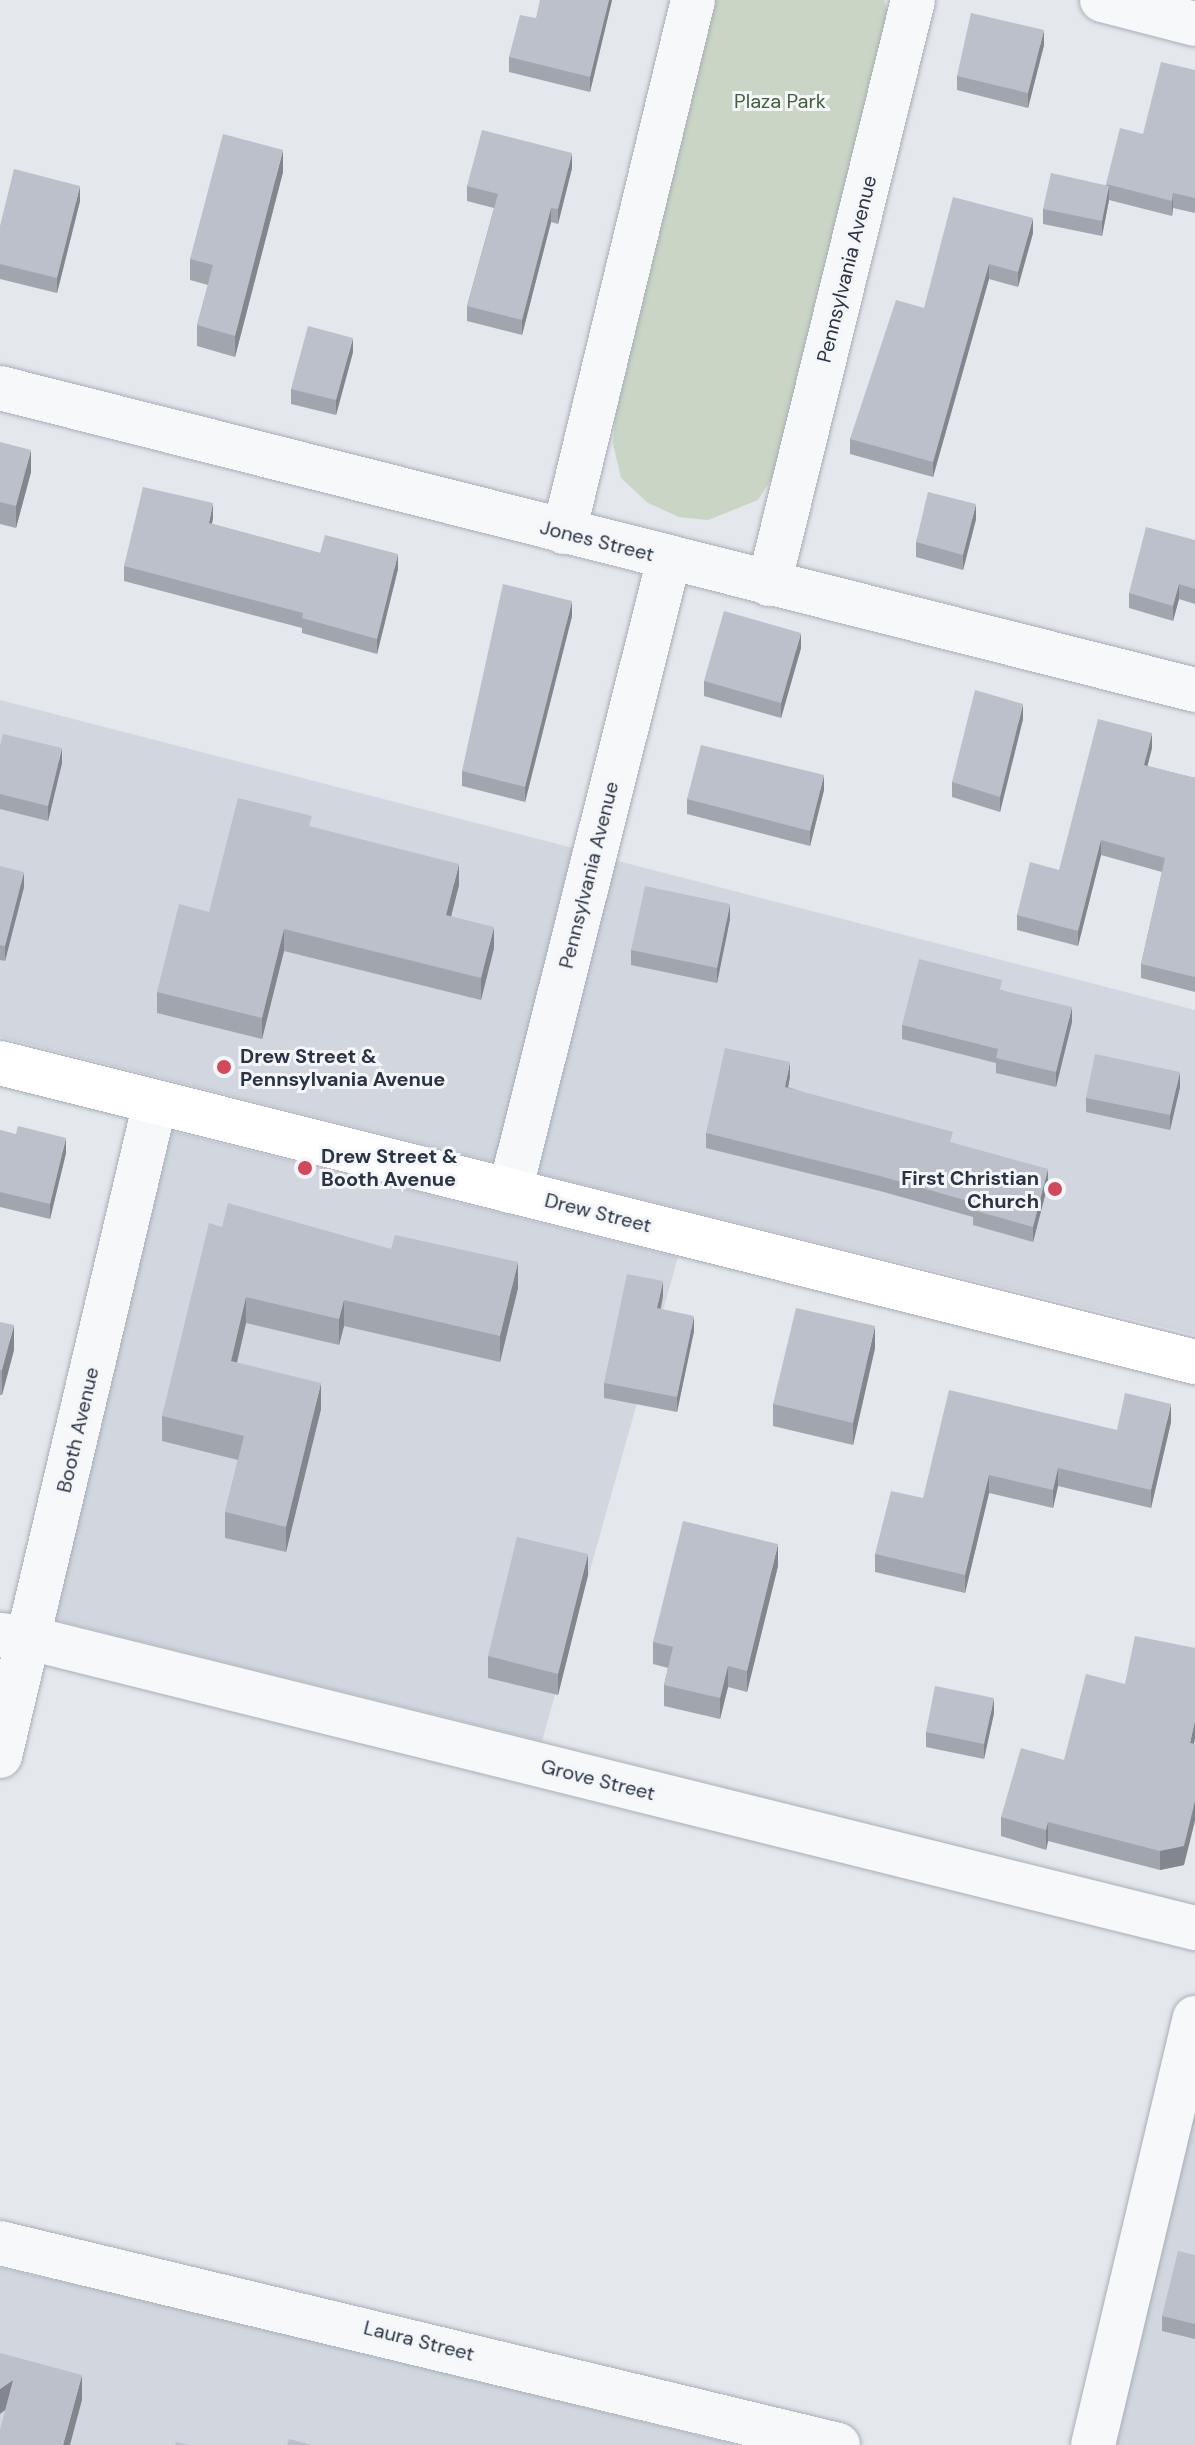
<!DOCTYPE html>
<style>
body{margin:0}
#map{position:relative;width:1195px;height:2445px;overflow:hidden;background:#e4e7ec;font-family:"DM Sans",sans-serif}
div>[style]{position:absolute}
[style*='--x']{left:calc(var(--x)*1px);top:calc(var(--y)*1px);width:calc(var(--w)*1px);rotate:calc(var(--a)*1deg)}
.built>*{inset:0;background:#d2d6de}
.green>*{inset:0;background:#c9d6c5}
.roads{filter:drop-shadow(0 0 2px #a9aeb7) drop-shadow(0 0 2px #a9aeb7)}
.minor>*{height:44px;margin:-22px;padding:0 22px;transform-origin:22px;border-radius:22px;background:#f7f8fa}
.major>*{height:44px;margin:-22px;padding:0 22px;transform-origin:22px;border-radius:22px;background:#fff}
.wall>*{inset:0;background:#a1a5ae}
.shaded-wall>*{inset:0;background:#83868d}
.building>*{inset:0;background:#bbc0ca}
.dots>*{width:22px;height:22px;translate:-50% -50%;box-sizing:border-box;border:4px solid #f4f6f9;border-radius:50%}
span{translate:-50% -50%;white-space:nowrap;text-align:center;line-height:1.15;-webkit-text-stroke:6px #f4f6f9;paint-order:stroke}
.park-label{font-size:20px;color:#3f6138}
.street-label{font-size:20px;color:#2b3445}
.poi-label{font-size:20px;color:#2b3445;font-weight:700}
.left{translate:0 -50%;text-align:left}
.right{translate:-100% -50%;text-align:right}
</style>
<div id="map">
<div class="built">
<i style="clip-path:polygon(0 700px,573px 848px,495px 1162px,0 1037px)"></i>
<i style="clip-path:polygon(614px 860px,1195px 1010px,1195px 1335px,537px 1173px)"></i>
<i style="clip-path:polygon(170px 1131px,678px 1257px,542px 1741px,55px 1620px)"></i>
<i style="clip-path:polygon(1195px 2111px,1195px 2445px,1116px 2445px)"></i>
<i style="clip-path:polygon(0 2268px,181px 2308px,737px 2445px,0 2445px)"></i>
</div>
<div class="green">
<i style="clip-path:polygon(712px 0,884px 0,888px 12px,778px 469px,758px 500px,708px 520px,679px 517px,648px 503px,621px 478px,613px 444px,617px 393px)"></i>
</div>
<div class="roads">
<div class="minor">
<i style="--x:1102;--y:0;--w:96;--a:14.5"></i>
<i style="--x:0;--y:388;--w:1233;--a:14.18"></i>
<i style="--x:564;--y:532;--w:547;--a:-76.37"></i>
<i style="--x:769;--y:584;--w:601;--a:-76.15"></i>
<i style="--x:510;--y:1191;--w:652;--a:-75.88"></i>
<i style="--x:0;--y:1635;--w:29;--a:6"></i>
<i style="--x:29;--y:1638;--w:1202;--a:13.97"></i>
<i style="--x:0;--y:1756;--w:671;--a:-76.65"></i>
<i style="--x:0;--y:2243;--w:862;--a:13.55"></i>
<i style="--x:1093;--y:2445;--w:439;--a:-76.6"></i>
</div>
<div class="major">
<i style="--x:0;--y:1063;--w:1232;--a:14.05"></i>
</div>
</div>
<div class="wall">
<i style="clip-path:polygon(612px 0,590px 92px,509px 72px,509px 57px,536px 18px)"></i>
<i style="clip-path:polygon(1044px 45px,1028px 108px,957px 90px,957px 76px)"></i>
<i style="clip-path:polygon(1195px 70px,1195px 213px,1173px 208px,1172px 216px,1109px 200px,1102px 236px,1043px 224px,1043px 209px,1106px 185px,1143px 134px)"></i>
<i style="clip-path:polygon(572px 168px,558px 224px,551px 222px,522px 335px,467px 321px,467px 306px,494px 208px,467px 201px,467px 186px)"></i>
<i style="clip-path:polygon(283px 172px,235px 357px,197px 346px,197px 325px,208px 285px,190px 280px,190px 259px)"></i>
<i style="clip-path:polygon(80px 201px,57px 293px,0 279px,0 226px)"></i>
<i style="clip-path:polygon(1033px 233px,1018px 287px,989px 279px,933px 477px,850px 454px,850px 439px,924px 308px)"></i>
<i style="clip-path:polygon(353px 352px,336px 415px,291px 404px,291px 389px)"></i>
<i style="clip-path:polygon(0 442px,31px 472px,16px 528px,0 524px)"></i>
<i style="clip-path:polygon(213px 518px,212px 524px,320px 553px,398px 569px,377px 654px,302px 633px,302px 628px,124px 581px,124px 566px)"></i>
<i style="clip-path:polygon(976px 519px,963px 570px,916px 557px,916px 542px)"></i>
<i style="clip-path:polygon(1195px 540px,1195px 604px,1179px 599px,1173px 621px,1129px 608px,1129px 593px)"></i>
<i style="clip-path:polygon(572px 616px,525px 802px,462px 786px,462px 771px)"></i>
<i style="clip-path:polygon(801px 648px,781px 718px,704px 696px,704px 681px)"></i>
<i style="clip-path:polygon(1023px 719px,1000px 812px,952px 797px,952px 782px)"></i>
<i style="clip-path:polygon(0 746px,62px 763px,48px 821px,0 809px)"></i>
<i style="clip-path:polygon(1152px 748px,1147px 766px,1195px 778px,1195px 992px,1141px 978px,1141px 964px,1162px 872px,1101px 855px,1078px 946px,1017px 930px,1017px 915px,1059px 870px)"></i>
<i style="clip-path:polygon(824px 790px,810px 846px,687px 814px,687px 799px)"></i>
<i style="clip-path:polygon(312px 827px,459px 885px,451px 916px,494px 948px,481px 1000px,284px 951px,262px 1039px,157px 1013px,157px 992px,209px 912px)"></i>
<i style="clip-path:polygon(0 866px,24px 887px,5px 961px,0 960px)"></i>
<i style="clip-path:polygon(730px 919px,717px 983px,631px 965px,631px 950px)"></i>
<i style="clip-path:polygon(1002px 990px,1072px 1022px,1056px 1087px,996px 1073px,996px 1063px,902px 1039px,902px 1025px)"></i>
<i style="clip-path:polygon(790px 1077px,788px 1087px,953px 1143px,1048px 1184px,1033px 1242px,973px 1225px,973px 1217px,880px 1191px,706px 1148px,706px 1133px)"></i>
<i style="clip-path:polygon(1180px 1087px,1170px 1130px,1086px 1112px,1086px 1098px)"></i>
<i style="clip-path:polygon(0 1130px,66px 1153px,50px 1219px,0 1207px)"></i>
<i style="clip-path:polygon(222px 1227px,391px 1249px,518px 1288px,500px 1362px,344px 1326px,339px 1345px,246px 1323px,237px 1363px,321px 1409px,286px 1552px,225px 1538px,225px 1512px,238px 1460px,162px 1441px,162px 1416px)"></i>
<i style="clip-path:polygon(663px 1296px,661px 1309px,694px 1331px,677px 1412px,604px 1398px,604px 1383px)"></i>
<i style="clip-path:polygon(0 1322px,14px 1350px,2px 1395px,0 1395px)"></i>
<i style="clip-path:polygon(875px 1348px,853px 1445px,773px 1426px,773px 1404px)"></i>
<i style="clip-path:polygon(1171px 1422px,1151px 1508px,1058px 1486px,1053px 1508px,989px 1493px,965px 1593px,875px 1572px,875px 1554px,923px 1498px,1117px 1430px)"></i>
<i style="clip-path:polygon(778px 1566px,747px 1692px,728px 1687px,720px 1719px,664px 1706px,664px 1685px,668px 1668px,653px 1664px,653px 1642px)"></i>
<i style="clip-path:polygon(588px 1575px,558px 1695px,488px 1678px,488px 1656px)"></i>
<i style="clip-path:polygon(994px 1713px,984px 1759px,926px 1747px,926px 1732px)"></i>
<i style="clip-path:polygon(1194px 1744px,1184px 1865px,1160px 1870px,1048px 1841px,1046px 1850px,1001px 1836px,1001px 1817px,1064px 1760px)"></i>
<i style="clip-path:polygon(1195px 2255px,1195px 2339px,1162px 2331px,1162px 2316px)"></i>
</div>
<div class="shaded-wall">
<i style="clip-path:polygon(609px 0,612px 0,590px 92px,590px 77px)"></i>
<i style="clip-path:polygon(1044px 30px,1044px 45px,1028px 108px,1028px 93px)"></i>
<i style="clip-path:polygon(283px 150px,283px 172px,235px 357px,235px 336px)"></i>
<i style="clip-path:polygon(572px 153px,572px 168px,558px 224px,558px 209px)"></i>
<i style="clip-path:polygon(80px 186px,80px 201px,57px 293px,57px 278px)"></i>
<i style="clip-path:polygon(1109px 186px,1109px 200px,1102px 236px,1102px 221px)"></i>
<i style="clip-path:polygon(1173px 193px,1173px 208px,1172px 216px,1172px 201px)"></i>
<i style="clip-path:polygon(551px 208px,551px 222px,522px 335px,522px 320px)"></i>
<i style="clip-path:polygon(1033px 218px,1033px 233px,1018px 287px,1018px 272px)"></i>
<i style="clip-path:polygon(989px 264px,989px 279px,933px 477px,933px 462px)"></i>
<i style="clip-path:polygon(353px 338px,353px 352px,336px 415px,336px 400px)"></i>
<i style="clip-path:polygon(31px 450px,31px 472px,16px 528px,16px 506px)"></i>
<i style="clip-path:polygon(213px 503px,213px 518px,209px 538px,209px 523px)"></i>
<i style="clip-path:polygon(976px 504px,976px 519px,963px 570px,963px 555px)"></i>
<i style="clip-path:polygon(398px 554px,398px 569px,377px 654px,377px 639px)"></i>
<i style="clip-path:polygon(1179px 584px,1179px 599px,1173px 621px,1173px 606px)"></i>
<i style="clip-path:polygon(572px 601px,572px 616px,525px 802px,525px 787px)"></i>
<i style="clip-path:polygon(801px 633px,801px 648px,781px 718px,781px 703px)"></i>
<i style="clip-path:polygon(1023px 704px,1023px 719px,1000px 812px,1000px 797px)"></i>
<i style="clip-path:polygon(1152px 733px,1152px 748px,1144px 780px,1144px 765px)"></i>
<i style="clip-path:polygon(62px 748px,62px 763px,48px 821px,48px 806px)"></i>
<i style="clip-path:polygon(824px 775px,824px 790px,810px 846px,810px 831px)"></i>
<i style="clip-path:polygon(1101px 840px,1101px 855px,1078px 946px,1078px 931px)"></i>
<i style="clip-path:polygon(459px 864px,459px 885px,446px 936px,446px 915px)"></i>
<i style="clip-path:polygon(24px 872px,24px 887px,5px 961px,5px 946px)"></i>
<i style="clip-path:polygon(730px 904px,730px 919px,717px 983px,717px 968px)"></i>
<i style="clip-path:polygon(494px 927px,494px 948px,481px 1000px,481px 978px)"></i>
<i style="clip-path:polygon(284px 929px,284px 951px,262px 1039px,262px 1018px)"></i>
<i style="clip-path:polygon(1072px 1007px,1072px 1022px,1056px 1087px,1056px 1072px)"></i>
<i style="clip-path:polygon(790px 1062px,790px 1077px,785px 1102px,785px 1087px)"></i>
<i style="clip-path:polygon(1180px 1072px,1180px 1087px,1170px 1130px,1170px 1115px)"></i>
<i style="clip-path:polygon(66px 1138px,66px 1153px,50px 1219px,50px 1204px)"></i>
<i style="clip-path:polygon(1048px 1169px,1048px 1184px,1033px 1242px,1033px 1227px)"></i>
<i style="clip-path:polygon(518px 1262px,518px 1288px,500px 1362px,500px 1336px)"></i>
<i style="clip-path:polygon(663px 1281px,663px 1296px,657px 1323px,657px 1308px)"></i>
<i style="clip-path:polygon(246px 1297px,246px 1323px,231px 1387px,231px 1361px)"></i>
<i style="clip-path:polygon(344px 1300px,344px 1326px,339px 1345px,339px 1319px)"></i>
<i style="clip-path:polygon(694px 1316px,694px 1331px,677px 1412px,677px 1397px)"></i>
<i style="clip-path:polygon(14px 1325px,14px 1350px,2px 1395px,2px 1370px)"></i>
<i style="clip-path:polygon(875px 1326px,875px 1348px,853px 1445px,853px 1423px)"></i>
<i style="clip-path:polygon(321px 1383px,321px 1409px,286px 1552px,286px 1527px)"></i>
<i style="clip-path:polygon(1171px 1404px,1171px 1422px,1151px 1508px,1151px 1490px)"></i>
<i style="clip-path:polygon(1058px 1468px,1058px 1486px,1053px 1508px,1053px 1490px)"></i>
<i style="clip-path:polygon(989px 1475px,989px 1493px,965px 1593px,965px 1575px)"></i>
<i style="clip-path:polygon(778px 1544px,778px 1566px,747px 1692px,747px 1671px)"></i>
<i style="clip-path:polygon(588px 1554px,588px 1575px,558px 1695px,558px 1674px)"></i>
<i style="clip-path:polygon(728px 1666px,728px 1687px,720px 1719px,720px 1698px)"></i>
<i style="clip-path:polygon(994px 1698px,994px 1713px,984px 1759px,984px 1744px)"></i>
<i style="clip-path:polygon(1195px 1720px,1195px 1739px,1190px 1762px,1190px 1743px)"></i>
<i style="clip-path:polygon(1195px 1801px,1195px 1821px,1184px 1865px,1160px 1870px,1160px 1851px)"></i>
<i style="clip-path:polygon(1048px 1822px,1048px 1841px,1046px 1850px,1046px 1830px)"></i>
<i style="clip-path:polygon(82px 2375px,82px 2400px,70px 2445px,63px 2445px)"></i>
<i style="clip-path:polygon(13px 2380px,13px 2404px,0 2414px,0 2389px)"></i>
</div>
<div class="building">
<i style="clip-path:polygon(540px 0,609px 0,590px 77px,509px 57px,520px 15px,536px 18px)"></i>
<i style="clip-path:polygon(971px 13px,1044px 30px,1028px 93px,957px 76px)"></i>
<i style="clip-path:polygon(1161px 62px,1195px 70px,1195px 198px,1173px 193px,1172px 201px,1106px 184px,1120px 128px,1143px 134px)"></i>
<i style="clip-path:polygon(482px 130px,572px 153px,558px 209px,551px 208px,522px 320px,467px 306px,498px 194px,467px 186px)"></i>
<i style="clip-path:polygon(223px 134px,283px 150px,235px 336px,197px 325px,213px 265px,190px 259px)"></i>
<i style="clip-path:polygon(14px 169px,80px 186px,57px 278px,0 264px,0 226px)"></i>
<i style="clip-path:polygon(1051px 173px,1109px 186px,1102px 221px,1043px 209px)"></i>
<i style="clip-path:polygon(953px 197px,1033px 218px,1018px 272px,989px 264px,933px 462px,850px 439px,896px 300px,924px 308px)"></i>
<i style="clip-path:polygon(308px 326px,353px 338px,336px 400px,291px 389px)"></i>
<i style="clip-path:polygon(0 442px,31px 450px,16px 506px,0 502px)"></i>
<i style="clip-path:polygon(143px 487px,213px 503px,209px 523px,320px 553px,325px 535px,398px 554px,377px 639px,302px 618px,303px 613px,124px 566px)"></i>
<i style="clip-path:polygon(928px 492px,976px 504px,963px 555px,916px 542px)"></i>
<i style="clip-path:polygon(1146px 527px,1195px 540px,1195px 589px,1179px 584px,1173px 606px,1129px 593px)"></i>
<i style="clip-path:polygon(503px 584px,572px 601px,525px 787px,462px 771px)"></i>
<i style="clip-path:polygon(724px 611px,801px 633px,781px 703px,704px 681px)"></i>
<i style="clip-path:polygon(975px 690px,1023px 704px,1000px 797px,952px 782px)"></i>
<i style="clip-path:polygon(1098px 719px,1152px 733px,1144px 765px,1195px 778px,1195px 977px,1141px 964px,1165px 858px,1101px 840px,1078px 931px,1017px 915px,1030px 862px,1059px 870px)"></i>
<i style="clip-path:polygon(3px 734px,62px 748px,48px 806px,0 794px,0 746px)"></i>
<i style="clip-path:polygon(701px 745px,824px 775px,810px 831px,687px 799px)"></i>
<i style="clip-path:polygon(238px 798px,312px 816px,309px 826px,459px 864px,446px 915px,494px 927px,481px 978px,284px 929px,262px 1018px,157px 992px,179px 904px,209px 912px)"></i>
<i style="clip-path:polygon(0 866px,24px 872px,5px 946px,0 945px)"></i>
<i style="clip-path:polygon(645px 886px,730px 904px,717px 968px,631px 950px)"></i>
<i style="clip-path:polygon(919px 959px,1002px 980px,1000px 990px,1072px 1007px,1056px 1072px,996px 1058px,998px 1049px,902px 1025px)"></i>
<i style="clip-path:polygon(725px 1048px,790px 1062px,785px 1087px,953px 1132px,950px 1142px,1048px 1169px,1033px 1227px,973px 1210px,975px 1203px,880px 1176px,706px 1133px)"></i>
<i style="clip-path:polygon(1095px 1054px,1180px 1072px,1170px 1115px,1086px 1098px)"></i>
<i style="clip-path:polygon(18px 1126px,66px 1138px,50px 1204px,0 1192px,0 1130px,16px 1134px)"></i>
<i style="clip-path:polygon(228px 1203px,391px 1249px,395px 1235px,518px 1262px,500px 1336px,344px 1300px,339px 1319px,246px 1297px,231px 1361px,321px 1383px,286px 1527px,225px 1512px,244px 1436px,162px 1416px,209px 1223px,222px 1227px)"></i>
<i style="clip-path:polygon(627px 1274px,663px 1281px,657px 1308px,694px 1316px,677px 1397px,604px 1383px)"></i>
<i style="clip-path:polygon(796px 1308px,875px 1326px,853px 1423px,773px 1404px)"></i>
<i style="clip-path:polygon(0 1322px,14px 1325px,2px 1370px,0 1370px)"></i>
<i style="clip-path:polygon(949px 1390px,1117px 1430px,1125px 1393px,1171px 1404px,1151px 1490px,1058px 1468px,1053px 1490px,989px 1475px,965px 1575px,875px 1554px,891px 1491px,923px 1498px)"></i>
<i style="clip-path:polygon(683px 1521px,778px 1544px,747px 1671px,728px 1666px,720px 1698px,664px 1685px,673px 1647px,653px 1642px)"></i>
<i style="clip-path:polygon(517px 1537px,588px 1554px,558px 1674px,488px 1656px)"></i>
<i style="clip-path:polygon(1135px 1636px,1195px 1648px,1195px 1720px,1190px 1743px,1195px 1744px,1195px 1801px,1184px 1846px,1160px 1851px,1048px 1822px,1046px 1830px,1001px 1817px,1021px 1748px,1064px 1760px,1086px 1674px,1125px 1684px)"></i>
<i style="clip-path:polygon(935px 1686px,994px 1698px,984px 1744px,926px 1732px)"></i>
<i style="clip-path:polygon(1178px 2251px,1195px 2255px,1195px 2324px,1162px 2316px)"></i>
<i style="clip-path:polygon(0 2353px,82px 2375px,63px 2445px,0 2445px,0 2430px,13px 2380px,0 2389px)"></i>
<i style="clip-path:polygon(289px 2439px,312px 2445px,287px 2445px)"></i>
<i style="clip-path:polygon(176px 2442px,189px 2445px,175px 2445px)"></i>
</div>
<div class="dots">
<i style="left:224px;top:1067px;background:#d1495b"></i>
<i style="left:305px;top:1168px;background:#d1495b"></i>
<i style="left:1055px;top:1189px;background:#d1495b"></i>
</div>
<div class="park-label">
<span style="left:780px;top:101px">Plaza Park</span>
</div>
<div class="street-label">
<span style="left:847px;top:269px;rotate:-76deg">Pennsylvania Avenue</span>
<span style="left:597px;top:541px;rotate:14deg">Jones Street</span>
<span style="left:589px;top:875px;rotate:-76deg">Pennsylvania Avenue</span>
<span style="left:598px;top:1213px;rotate:14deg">Drew Street</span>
<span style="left:78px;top:1430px;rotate:-77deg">Booth Avenue</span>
<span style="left:598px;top:1780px;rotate:14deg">Grove Street</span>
<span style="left:419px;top:2341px;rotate:14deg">Laura Street</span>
</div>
<div class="poi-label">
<span class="left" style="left:240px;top:1068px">Drew Street &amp;<br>Pennsylvania Avenue</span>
<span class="left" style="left:321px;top:1168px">Drew Street &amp;<br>Booth Avenue</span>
<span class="right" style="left:1039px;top:1190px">First Christian<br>Church</span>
</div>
</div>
